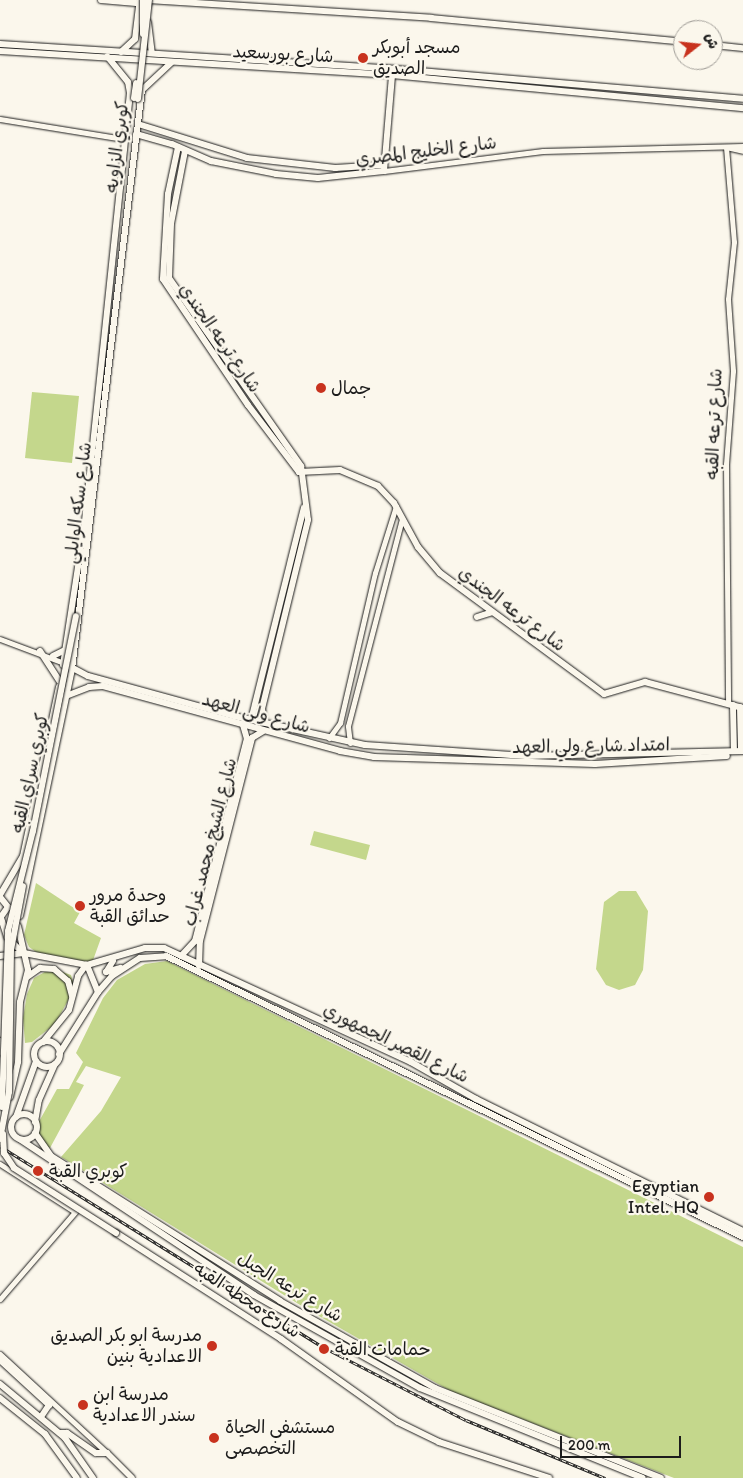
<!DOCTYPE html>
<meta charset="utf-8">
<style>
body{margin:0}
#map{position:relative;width:743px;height:1478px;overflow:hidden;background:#fbf7ec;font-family:Itim,"Playpen Sans Arabic",sans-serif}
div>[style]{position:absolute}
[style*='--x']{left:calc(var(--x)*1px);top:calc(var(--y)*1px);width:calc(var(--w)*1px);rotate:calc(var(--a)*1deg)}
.green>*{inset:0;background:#c4d78c}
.roads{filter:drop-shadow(0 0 1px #1c1c1c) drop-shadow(0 0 1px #1c1c1c)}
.minor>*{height:5px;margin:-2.5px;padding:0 2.5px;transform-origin:2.5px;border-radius:2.5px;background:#fbf7ec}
.major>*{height:6px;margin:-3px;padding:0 3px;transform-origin:3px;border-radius:3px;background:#fbf7ec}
.major>.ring{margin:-3px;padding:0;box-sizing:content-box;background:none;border:6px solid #fbf7ec;border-radius:50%}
.rail>*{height:3px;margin-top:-1.5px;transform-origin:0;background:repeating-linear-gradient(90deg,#fbf7ec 0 4px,#1c1c1c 0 8px);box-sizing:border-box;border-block:1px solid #1c1c1c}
.bridges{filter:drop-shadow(0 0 1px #1c1c1c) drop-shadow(0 0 1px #1c1c1c)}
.major-bridge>*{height:6px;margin:-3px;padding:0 3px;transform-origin:3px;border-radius:3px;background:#fbf7ec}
.dots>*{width:14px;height:14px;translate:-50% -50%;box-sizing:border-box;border:2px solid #fbf7ec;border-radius:50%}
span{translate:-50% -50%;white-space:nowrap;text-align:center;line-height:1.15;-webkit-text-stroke:4.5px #fbf7ec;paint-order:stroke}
.poi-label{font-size:18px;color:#1c1c1c}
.left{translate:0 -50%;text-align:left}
.right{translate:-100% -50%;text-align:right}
.street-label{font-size:18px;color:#1c1c1c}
.north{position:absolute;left:673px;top:20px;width:50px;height:50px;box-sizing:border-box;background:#fbf7ec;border:1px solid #a29f99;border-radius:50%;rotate:74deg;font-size:14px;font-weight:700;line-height:20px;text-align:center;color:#1c1c1c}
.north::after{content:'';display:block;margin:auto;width:18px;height:22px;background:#c8321e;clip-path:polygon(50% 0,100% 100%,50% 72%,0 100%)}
.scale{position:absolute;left:560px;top:1436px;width:121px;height:22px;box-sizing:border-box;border:2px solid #1c1c1c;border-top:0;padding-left:6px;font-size:15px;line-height:18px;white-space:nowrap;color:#1c1c1c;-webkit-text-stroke:4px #fbf7ec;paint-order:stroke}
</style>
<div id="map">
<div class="green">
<i style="clip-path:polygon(32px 392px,79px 396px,72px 463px,25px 458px)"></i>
<i style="clip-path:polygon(314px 831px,370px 845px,366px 860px,310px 845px)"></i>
<i style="clip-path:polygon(36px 883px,80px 912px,74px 923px,101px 938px,92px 963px,39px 954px,29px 947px,24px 935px)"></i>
<i style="clip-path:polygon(619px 891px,636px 891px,648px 911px,643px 970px,635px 985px,619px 990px,606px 985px,596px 969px,604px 902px)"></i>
<i style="clip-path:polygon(167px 961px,743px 1247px,743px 1478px,674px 1478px,452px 1392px,305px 1308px,61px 1157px,101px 1111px,121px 1077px,86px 1066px,76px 1082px,84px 1085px,50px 1148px,37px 1140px,36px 1127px,57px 1089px,69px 1089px,83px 1062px,76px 1053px,103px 998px,117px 980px,145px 964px)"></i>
<i style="clip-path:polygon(52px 968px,71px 975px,75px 988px,55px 1024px,32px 1042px,25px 1043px,23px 1018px,27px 994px,34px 978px)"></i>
</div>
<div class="roads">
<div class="minor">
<i style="--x:0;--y:119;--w:125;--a:9.2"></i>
<i style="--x:726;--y:147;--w:95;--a:85.2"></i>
<i style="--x:734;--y:242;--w:57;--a:96"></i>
<i style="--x:728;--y:299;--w:72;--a:86"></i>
<i style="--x:733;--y:371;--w:93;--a:94.3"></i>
<i style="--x:726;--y:464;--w:240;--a:89.5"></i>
<i style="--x:726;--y:147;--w:17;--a:13"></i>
<i style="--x:384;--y:171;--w:160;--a:-7.2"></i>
<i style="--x:543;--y:151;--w:200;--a:-1.4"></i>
<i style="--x:0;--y:639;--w:68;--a:20.6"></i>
<i style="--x:329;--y:738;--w:19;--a:-54"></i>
<i style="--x:340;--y:723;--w:154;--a:-76.9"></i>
<i style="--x:375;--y:573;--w:70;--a:-72.6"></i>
<i style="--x:350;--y:743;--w:17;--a:-97"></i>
<i style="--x:348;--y:726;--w:214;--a:-75.4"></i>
<i style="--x:0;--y:1164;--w:89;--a:32.6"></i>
<i style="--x:75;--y:1212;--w:115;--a:130.8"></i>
<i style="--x:0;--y:1354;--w:146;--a:42.8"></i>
</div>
<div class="major">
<i style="--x:101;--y:0;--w:47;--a:4.9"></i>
<i style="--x:148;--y:0;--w:284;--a:3.6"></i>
<i style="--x:431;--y:18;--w:253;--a:5.4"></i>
<i style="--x:148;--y:22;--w:31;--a:83"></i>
<i style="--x:0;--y:44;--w:386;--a:3.6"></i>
<i style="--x:385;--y:68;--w:359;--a:4.9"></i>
<i style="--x:713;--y:45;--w:30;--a:6"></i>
<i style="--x:0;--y:51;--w:393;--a:3.5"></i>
<i style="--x:392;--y:75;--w:353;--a:5.4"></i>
<i style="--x:121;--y:52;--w:19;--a:-43"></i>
<i style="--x:135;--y:39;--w:38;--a:-83"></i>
<i style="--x:138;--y:124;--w:114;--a:17.3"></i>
<i style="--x:247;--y:158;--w:89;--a:6.5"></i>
<i style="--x:335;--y:168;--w:49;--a:-3.5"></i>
<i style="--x:136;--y:134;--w:37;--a:16"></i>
<i style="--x:172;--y:144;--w:43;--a:23.6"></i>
<i style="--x:211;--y:161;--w:66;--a:11.3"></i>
<i style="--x:276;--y:174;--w:42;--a:5.4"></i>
<i style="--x:318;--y:178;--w:66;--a:-6.1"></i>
<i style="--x:384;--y:171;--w:96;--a:-85.2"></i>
<i style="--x:178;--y:147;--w:48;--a:102"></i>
<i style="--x:168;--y:194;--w:85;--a:93.4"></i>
<i style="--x:163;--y:279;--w:152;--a:56"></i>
<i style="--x:248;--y:405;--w:84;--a:52.7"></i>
<i style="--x:185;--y:151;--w:74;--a:100.9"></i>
<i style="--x:171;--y:224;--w:54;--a:92.1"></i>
<i style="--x:169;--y:278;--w:230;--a:54.9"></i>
<i style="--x:301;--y:466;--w:54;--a:82.6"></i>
<i style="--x:308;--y:520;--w:195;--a:103.7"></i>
<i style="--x:262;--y:709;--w:14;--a:78"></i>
<i style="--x:299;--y:472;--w:41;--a:-2.8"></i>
<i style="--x:340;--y:470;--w:41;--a:22.8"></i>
<i style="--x:378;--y:486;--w:23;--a:47"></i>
<i style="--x:394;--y:503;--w:50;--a:61.4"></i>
<i style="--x:418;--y:547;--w:34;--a:50"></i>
<i style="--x:440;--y:573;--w:204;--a:36.4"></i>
<i style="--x:604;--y:694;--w:43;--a:-16.3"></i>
<i style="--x:645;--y:682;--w:101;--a:14.9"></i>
<i style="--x:477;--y:617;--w:16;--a:-18"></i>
<i style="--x:40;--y:651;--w:37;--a:57"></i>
<i style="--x:53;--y:656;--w:13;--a:-27"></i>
<i style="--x:63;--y:665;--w:146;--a:-81.3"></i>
<i style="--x:85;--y:521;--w:430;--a:-84"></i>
<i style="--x:130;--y:93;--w:11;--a:-100"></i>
<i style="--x:128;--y:82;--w:33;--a:-129"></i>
<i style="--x:69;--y:666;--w:21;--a:28"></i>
<i style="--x:88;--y:676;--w:151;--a:15.3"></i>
<i style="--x:234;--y:716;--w:134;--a:12.5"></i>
<i style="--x:365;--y:745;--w:161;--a:3.9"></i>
<i style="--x:526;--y:756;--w:217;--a:-1.3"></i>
<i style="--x:66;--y:696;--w:25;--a:-21"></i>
<i style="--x:89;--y:687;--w:14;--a:-4"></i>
<i style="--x:103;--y:686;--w:246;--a:15.3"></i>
<i style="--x:340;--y:751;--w:35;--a:10"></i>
<i style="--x:374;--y:757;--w:221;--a:1.8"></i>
<i style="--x:595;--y:764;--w:132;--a:-3.5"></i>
<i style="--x:733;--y:705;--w:46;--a:88.8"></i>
<i style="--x:740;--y:707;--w:44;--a:88.7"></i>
<i style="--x:251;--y:720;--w:219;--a:-76"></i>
<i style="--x:23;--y:886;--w:32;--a:-76"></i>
<i style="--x:0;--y:895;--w:45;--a:-59.5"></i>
<i style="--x:23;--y:856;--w:173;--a:-78"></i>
<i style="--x:0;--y:897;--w:13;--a:51"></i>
<i style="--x:8;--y:907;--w:14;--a:126"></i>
<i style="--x:20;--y:916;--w:252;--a:-78.1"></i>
<i style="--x:72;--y:669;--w:583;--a:-83.11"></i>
<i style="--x:142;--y:90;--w:40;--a:-43"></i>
<i style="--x:1;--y:918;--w:20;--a:72"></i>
<i style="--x:7;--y:937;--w:23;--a:45"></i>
<i style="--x:0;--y:956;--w:24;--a:-7"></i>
<i style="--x:24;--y:953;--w:64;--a:10.8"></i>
<i style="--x:87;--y:965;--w:60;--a:-16.3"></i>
<i style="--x:145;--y:948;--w:19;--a:0"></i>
<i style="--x:164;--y:948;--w:272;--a:24.8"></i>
<i style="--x:411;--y:1062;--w:75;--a:29.6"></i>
<i style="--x:476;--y:1099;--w:298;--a:26.3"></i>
<i style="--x:181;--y:956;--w:21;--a:-47"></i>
<i style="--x:195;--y:941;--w:209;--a:-75.6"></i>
<i style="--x:247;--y:739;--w:15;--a:-106"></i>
<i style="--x:113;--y:961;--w:13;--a:122"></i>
<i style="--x:106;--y:972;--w:15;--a:-16"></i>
<i style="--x:87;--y:965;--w:29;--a:68"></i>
<i style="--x:199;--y:966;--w:25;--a:-88"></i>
<i style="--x:200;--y:941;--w:210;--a:-75.6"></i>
<i style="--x:252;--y:738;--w:13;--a:-32"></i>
<i style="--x:27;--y:977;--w:16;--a:-35"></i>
<i style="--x:40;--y:968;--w:14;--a:4"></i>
<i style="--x:54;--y:969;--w:18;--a:41"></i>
<i style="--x:68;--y:981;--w:16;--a:75"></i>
<i style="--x:0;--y:1041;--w:13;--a:77"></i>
<i class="ring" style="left:34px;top:1041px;width:20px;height:20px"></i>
<i style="--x:43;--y:1042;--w:41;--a:-50.9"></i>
<i style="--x:69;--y:1010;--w:35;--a:-75"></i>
<i style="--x:78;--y:976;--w:14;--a:-54"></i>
<i style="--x:59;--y:1054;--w:73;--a:-57.8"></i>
<i style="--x:98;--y:992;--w:21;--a:-49"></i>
<i style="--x:112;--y:976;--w:33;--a:-33"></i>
<i style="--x:140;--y:958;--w:26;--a:-4"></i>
<i style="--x:166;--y:956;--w:642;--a:25.97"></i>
<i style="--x:10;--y:1097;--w:36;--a:-77"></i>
<i style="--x:18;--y:1062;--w:60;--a:-88.1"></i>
<i style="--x:20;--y:1002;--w:33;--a:-76"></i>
<i style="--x:28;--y:970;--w:45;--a:-102.8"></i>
<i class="ring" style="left:11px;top:1114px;width:20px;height:20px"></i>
<i style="--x:16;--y:1117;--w:59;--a:-70.3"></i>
<i style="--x:0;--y:1121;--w:14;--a:-82"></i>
<i style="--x:35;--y:1122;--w:22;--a:-80"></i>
<i style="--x:39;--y:1100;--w:39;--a:-66"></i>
<i style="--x:35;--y:1133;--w:28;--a:55"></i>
<i style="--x:51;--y:1156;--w:271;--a:32.3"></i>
<i style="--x:280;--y:1301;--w:178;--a:29.3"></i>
<i style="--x:435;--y:1388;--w:243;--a:21.7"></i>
<i style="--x:21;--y:1140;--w:280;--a:33.6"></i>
<i style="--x:254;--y:1295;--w:190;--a:29.3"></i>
<i style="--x:420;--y:1388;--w:240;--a:22"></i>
<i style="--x:116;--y:1233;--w:196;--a:32.7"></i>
<i style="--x:281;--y:1339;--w:143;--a:35.4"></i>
<i style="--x:398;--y:1422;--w:46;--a:26"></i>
<i style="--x:439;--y:1442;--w:116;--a:18.1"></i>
<i style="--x:0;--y:1360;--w:67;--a:42.6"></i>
<i style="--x:49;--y:1405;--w:14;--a:124"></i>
<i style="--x:0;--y:1384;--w:85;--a:39.7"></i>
<i style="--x:65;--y:1438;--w:49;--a:55"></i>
<i style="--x:0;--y:1398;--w:58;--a:38.7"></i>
<i style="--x:45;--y:1434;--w:54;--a:54"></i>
<i style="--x:60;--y:1433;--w:7;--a:0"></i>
<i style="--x:67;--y:1433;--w:35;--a:35"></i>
<i style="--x:96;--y:1453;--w:11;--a:0"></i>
<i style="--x:107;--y:1453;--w:35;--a:45"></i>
</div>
</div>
<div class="rail">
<i style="--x:0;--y:1146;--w:383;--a:31.9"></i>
<i style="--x:325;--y:1348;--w:158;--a:27.1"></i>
<i style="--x:466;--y:1420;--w:151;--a:22.6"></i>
</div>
<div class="bridges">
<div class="major-bridge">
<i style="--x:143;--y:0;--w:34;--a:90"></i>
<i style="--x:134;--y:98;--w:15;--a:-82"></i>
<i style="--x:138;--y:99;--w:100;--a:-83.7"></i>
<i style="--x:2;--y:1107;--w:176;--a:-88"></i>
<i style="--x:8;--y:931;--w:103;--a:-76"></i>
<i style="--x:33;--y:831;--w:219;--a:-78.7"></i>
<i style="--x:3;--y:1134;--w:19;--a:87"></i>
<i style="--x:4;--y:1153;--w:18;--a:56"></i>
<i style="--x:14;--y:1168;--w:121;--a:32.5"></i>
<i style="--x:0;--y:1139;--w:48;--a:-79.2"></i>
<i style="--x:9;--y:1092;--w:142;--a:-89.2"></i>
<i style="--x:11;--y:950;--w:65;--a:-79.4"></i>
</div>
</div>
<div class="dots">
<i style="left:363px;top:58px;background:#c8321e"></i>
<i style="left:321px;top:388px;background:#c8321e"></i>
<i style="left:80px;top:906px;background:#c8321e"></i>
<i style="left:38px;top:1171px;background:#c8321e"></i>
<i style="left:709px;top:1197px;background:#c8321e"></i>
<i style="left:212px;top:1346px;background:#c8321e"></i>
<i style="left:324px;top:1349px;background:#c8321e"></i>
<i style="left:83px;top:1405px;background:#c8321e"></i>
<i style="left:214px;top:1438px;background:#c8321e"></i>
</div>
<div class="poi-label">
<span class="left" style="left:373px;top:58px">مسجد أبوبكر<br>الصديق</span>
<span class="left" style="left:331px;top:388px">جمال</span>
<span class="left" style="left:90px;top:906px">وحدة مرور<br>حدائق القبة</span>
<span class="left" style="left:49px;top:1171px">كوبري القبة</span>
<span class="right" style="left:699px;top:1197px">Egyptian<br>Intel. HQ</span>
<span class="right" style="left:202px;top:1346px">مدرسة ابو بكر الصديق<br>الاعدادية بنين</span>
<span class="left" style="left:335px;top:1349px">حمامات القبة</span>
<span class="left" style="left:93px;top:1405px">مدرسة ابن<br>سندر الاعدادية</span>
<span class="left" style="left:225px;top:1438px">مستشفى الحياة<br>التخصصى</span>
</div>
<div class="street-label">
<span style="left:283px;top:54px;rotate:3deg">شارع بورسعيد</span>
<span style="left:117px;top:147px;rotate:-83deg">كوبري الزاويه</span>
<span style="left:426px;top:151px;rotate:-7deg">شارع الخليج المصري</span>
<span style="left:220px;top:338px;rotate:55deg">شارع ترعه الجندي</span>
<span style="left:714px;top:424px;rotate:-88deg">شارع ترعه القبه</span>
<span style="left:78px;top:503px;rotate:-83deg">شارع سكه الوايلي</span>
<span style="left:512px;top:609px;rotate:37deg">شارع ترعه الجندي</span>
<span style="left:256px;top:713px;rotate:15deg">شارع ولى العهد</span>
<span style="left:591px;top:746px;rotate:-1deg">امتداد شارع ولي العهد</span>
<span style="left:30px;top:773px;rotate:-78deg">كوبري سراي القبه</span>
<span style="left:210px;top:842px;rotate:-76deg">شارع الشيخ محمد غراب</span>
<span style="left:396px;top:1043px;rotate:26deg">شارع القصر الجمهوري</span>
<span style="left:290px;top:1287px;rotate:31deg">شارع ترعه الجبل</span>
<span style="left:247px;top:1300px;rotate:33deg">شارع محطه القبه</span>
</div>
<div class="north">ش</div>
<div class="scale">200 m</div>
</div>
